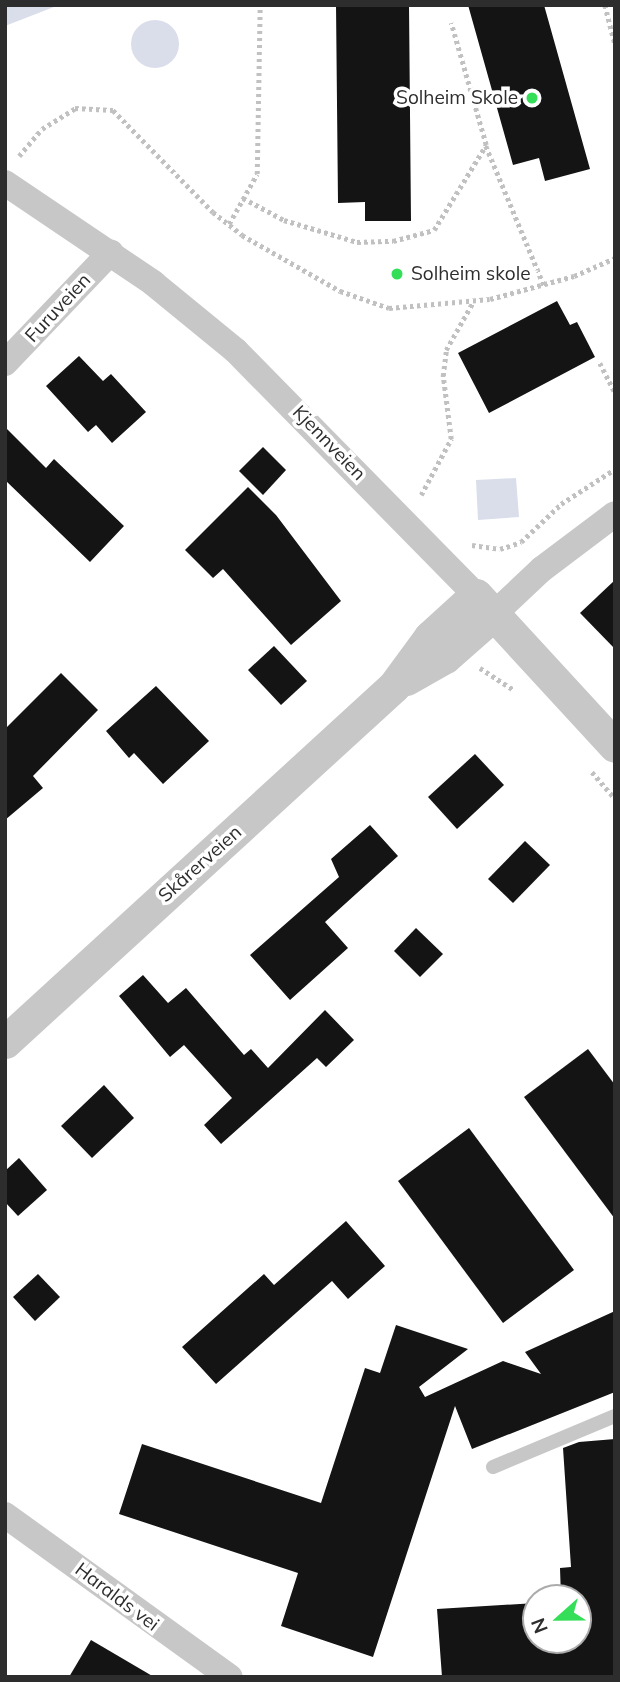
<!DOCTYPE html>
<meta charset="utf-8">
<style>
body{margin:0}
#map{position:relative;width:620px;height:1682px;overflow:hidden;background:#fff;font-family:Mulish,sans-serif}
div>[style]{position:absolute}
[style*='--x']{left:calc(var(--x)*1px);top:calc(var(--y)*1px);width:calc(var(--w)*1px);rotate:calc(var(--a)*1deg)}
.green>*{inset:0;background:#dadeea}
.round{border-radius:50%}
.building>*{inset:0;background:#141414}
.path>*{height:4.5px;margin-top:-2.25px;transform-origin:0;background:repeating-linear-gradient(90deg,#c1c1c1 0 3.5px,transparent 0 7px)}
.service>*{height:14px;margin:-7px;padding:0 7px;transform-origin:7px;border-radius:7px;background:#c7c7c7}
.minor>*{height:26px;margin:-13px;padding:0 13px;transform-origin:13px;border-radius:13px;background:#c7c7c7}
.tertiary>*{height:33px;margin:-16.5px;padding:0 16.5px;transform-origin:16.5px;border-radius:16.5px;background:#c7c7c7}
.dots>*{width:19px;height:19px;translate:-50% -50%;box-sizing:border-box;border:4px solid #fff;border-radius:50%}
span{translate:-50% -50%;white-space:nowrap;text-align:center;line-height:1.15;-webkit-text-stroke:7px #fff;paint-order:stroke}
.poi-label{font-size:19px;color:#2d2d2d}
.right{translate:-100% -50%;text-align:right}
.left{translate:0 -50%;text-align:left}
.street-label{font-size:19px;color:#2d2d2d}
.frame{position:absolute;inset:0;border:7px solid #2d2d2d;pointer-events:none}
.north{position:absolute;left:522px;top:1584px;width:70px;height:70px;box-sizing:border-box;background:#fff;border:2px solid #ababab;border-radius:50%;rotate:249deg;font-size:19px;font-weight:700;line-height:28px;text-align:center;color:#2d2d2d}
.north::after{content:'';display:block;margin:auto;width:24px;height:32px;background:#34de58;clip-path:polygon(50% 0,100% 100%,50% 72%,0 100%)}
</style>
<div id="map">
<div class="green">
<i style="clip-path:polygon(5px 5px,59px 5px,5px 26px)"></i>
<i class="round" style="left:131px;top:20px;width:48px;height:48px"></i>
<i style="clip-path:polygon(516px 478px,519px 517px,478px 520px,476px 480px)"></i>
</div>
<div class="building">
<i style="clip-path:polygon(336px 5px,409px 5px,411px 221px,365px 221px,365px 202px,338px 203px)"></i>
<i style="clip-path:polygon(468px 5px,544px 5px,590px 169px,545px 181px,539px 158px,513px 165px)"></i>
<i style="clip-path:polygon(557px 301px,570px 325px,577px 322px,595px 357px,489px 413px,458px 353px)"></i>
<i style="clip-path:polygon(79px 356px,103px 381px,111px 374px,146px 412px,112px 443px,96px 425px,88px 432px,46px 386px)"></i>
<i style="clip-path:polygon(5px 427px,46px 468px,54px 459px,124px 526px,90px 562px,5px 480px)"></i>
<i style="clip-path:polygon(263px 447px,286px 470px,263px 495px,239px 471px)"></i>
<i style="clip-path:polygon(248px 487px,276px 515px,341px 601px,291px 645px,223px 569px,213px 578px,185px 550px)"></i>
<i style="clip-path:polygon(615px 580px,615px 649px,580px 613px)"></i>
<i style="clip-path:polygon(274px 646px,307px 681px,281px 705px,248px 670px)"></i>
<i style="clip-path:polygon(61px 673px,98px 710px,33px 776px,43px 788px,5px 820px,5px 729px)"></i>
<i style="clip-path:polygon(156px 686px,209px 741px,163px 784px,134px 753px,129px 758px,106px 731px)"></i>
<i style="clip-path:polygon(475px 754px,504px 785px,457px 829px,428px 797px)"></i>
<i style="clip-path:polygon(370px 825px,398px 856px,325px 922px,348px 948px,290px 1000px,250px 955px,339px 877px,331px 859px)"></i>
<i style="clip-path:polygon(525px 841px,550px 865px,513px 903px,488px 879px)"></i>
<i style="clip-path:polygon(416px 928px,443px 954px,420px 977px,394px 951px)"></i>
<i style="clip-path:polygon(143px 975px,168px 1003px,186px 988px,244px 1055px,251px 1049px,268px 1068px,325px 1010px,354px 1040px,326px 1067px,317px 1058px,221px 1144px,204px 1125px,232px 1098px,184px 1045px,170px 1057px,119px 996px)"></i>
<i style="clip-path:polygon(588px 1049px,615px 1085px,615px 1219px,524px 1097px)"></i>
<i style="clip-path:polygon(104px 1085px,134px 1118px,92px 1158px,61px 1126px)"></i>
<i style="clip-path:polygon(469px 1128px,574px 1270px,503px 1323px,398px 1181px)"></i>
<i style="clip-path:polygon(19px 1158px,47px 1190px,18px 1216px,5px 1202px,5px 1171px)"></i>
<i style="clip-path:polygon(346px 1221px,385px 1266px,348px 1299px,332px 1281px,216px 1384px,182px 1347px,264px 1274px,274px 1285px)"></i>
<i style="clip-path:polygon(38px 1274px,60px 1297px,35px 1321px,13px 1297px)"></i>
<i style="clip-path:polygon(615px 1311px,615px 1392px,472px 1449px,455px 1406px,373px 1657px,281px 1626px,298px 1573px,119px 1514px,142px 1444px,321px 1503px,365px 1368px,380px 1373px,396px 1325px,468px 1349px,419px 1387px,425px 1397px,503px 1361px,541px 1374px,525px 1352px)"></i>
<i style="clip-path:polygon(615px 1439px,615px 1677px,442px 1677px,437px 1609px,536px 1603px,536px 1640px,578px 1640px,578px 1598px,561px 1598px,560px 1568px,571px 1567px,563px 1448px,579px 1442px)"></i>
<i style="clip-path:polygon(91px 1640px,154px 1677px,69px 1677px)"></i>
</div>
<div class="path">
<i style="--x:605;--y:5;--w:40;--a:75.6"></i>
<i style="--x:486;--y:146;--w:151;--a:67.4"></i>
<i style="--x:19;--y:156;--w:35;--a:-50"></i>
<i style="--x:42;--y:129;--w:39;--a:-32"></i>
<i style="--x:75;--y:108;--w:38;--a:3"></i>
<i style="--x:113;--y:110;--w:143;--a:45.6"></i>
<i style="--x:213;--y:212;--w:37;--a:38"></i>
<i style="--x:242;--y:235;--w:113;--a:29.7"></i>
<i style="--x:340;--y:291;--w:52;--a:19.1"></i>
<i style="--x:389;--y:308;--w:101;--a:-5.1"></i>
<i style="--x:490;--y:299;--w:87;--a:-15.3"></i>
<i style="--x:574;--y:276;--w:45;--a:-23.7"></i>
<i style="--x:243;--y:198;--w:47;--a:28.2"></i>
<i style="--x:284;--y:220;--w:76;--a:16.8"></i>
<i style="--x:357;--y:242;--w:36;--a:-2"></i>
<i style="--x:393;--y:241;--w:42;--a:-15"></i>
<i style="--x:434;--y:230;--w:100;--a:-58.5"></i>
<i style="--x:486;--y:145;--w:127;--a:-106"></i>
<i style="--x:229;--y:224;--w:57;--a:-60.8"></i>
<i style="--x:257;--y:174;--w:169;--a:-89"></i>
<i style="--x:600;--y:363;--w:33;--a:63"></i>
<i style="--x:421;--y:495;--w:64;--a:-61.8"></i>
<i style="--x:451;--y:439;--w:64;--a:-97.2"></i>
<i style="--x:443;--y:376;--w:26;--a:-83"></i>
<i style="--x:446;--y:350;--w:55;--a:-60.6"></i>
<i style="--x:472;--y:545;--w:28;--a:8"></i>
<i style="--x:500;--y:549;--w:22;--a:-18"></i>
<i style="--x:521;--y:542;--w:55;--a:-43.5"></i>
<i style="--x:561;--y:504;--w:64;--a:-32.9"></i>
<i style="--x:480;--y:668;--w:40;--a:32.9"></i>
<i style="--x:592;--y:772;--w:35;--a:49"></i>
</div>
<div class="service">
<i style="--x:493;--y:1467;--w:132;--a:-22.7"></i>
</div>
<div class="minor">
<i style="--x:5;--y:183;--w:179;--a:34"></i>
<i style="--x:153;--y:283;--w:107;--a:39.3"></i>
<i style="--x:236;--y:351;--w:342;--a:45.5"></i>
<i style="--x:5;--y:363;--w:153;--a:-46.3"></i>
<i style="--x:494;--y:614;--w:66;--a:-43.2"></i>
<i style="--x:542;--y:569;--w:91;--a:-37"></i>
<i style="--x:5;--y:1515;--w:277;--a:35.8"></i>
</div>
<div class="tertiary">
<i style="--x:406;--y:679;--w:45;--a:-29.4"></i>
<i style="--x:445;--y:657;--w:65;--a:-41.3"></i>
<i style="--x:5;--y:1042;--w:527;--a:-42.46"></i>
<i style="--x:394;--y:686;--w:61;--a:-53.7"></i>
<i style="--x:430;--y:637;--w:62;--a:-42.4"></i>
<i style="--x:476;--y:595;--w:205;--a:47.4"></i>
</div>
<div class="dots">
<i style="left:532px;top:98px;background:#34de58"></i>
<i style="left:397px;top:274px;background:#34de58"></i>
</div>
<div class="poi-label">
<span class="right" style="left:518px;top:98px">Solheim Skole</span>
<span class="left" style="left:411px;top:274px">Solheim skole</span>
</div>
<div class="street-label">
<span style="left:58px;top:308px;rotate:-47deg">Furuveien</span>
<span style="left:329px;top:443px;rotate:46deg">Kjennveien</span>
<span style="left:200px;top:864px;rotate:-42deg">Skårerveien</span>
<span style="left:117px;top:1597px;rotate:37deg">Haralds vei</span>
</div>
<div class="frame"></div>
<div class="north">N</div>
</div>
